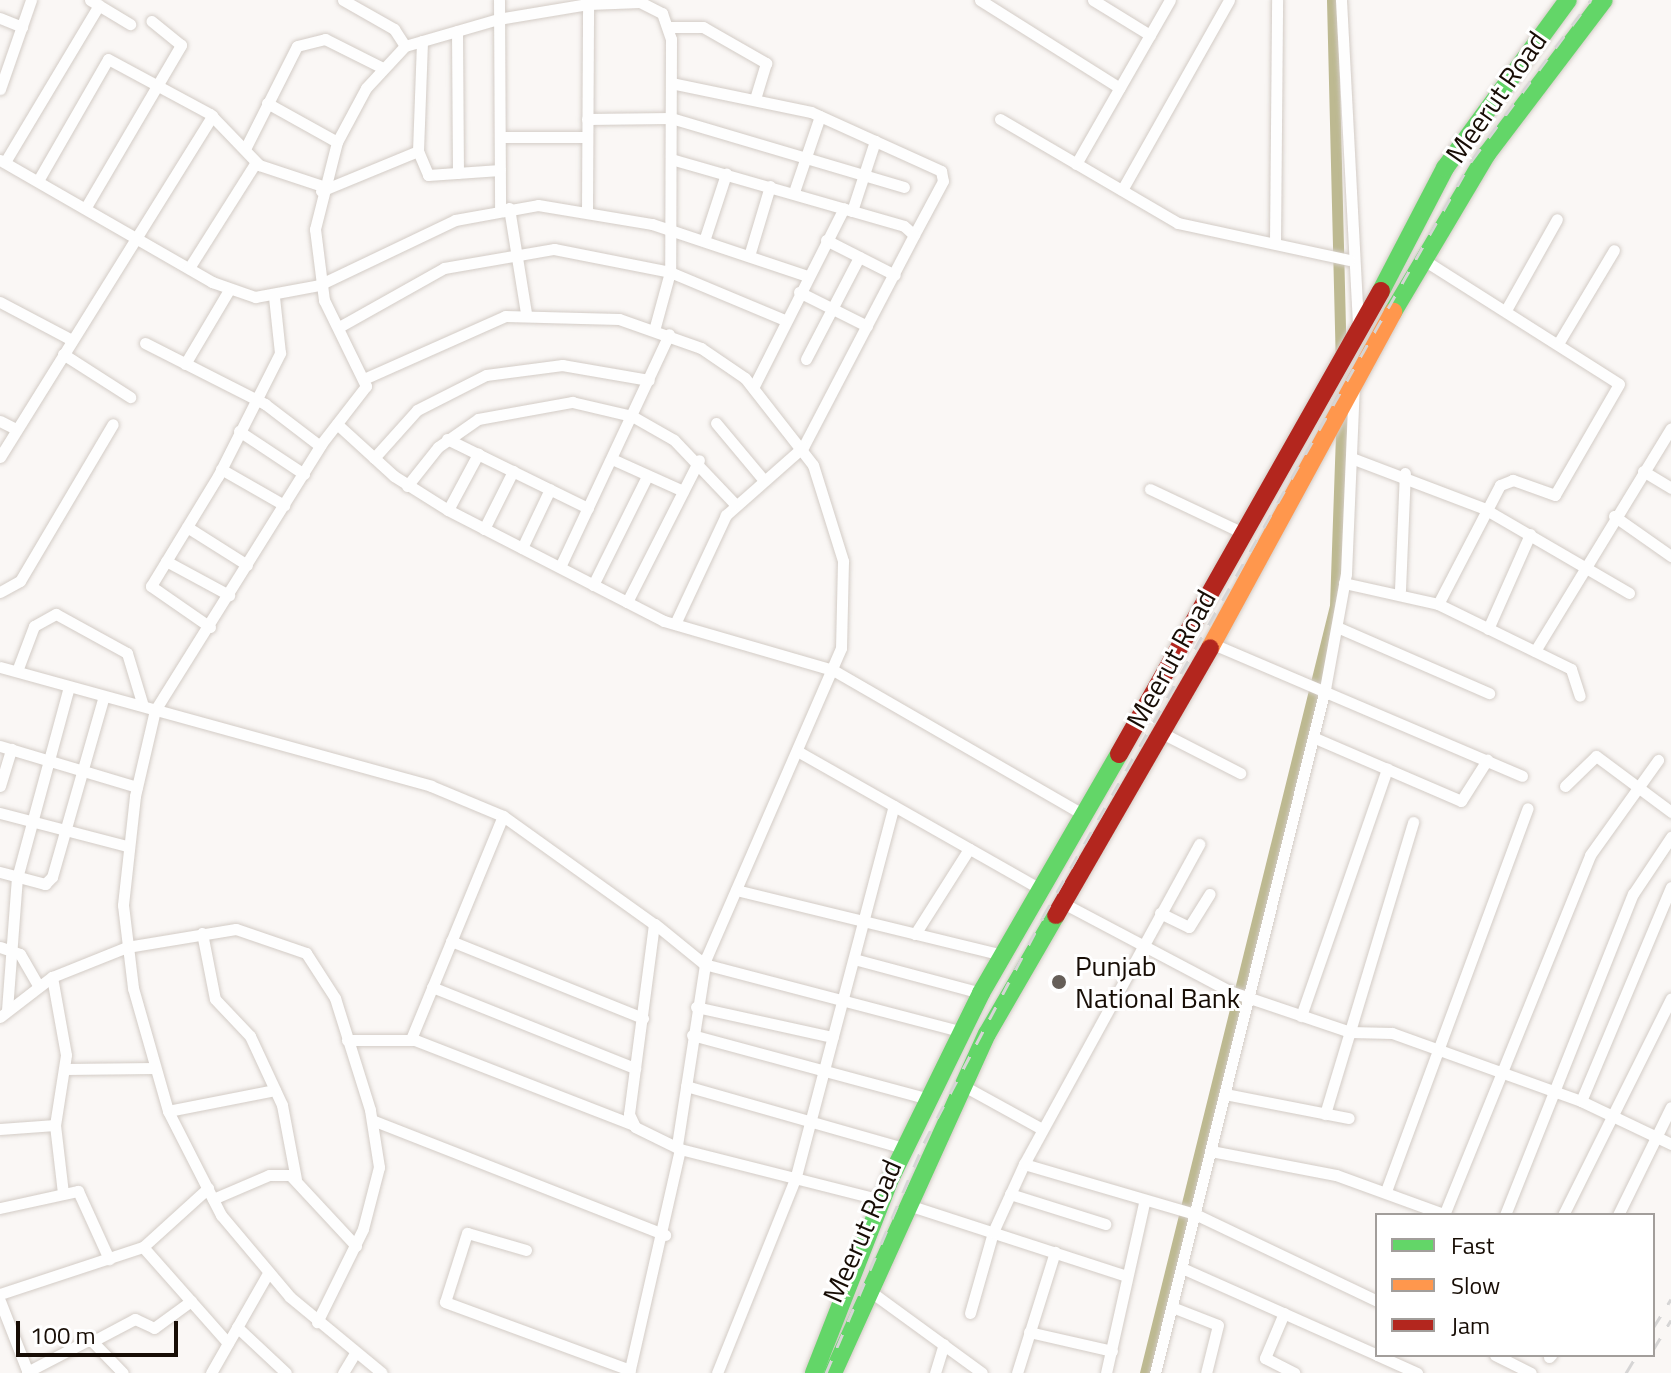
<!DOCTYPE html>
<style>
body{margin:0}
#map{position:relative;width:1671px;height:1373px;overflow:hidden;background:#faf7f5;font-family:"Titillium Web",sans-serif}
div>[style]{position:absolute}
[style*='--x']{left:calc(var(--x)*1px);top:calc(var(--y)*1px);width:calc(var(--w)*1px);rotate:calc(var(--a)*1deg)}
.canal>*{height:11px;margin:-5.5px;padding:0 5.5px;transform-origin:5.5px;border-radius:5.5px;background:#bdb991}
.roads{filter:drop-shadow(0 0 2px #d3ccc6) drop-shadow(0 0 2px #d3ccc6)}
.street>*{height:11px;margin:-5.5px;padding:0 5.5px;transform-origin:5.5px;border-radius:5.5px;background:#fefefe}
.fast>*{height:18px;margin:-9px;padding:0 9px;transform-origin:9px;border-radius:9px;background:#63d668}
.slow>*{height:18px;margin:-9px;padding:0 9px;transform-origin:9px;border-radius:9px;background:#ff974d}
.jam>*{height:18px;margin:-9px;padding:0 9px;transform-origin:9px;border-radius:9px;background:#b3261e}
.rail>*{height:3px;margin-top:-1.5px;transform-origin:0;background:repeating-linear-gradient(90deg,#d6d5d5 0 14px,transparent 0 28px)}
.dots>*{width:22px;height:22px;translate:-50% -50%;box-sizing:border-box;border:4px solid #fff;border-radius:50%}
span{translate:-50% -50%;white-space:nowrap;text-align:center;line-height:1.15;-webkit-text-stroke:6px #fff;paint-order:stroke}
.street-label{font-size:28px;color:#170d05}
.poi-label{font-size:28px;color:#170d05}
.left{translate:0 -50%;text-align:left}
.legend{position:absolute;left:1375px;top:1213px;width:280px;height:144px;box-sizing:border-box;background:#fff;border:2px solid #a29e9b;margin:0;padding:10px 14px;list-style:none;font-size:24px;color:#170d05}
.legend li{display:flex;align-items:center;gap:16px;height:40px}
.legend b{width:40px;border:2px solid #a29e9b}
.scale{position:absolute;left:16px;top:1321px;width:162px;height:36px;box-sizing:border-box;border:4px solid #170d05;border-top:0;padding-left:10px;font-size:24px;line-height:28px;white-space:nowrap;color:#170d05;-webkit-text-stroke:6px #fff;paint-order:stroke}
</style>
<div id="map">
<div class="canal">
<i style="--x:1332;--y:0;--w:359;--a:88.6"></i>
<i style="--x:1145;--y:1373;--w:790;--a:-76.09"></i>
<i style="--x:1335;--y:606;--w:202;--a:-88"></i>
</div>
<div class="roads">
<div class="street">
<i style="--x:90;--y:0;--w:47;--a:31"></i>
<i style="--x:343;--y:0;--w:59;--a:29.6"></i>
<i style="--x:394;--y:29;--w:20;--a:57"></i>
<i style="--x:405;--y:46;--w:57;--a:132.9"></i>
<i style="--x:366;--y:88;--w:61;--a:118.2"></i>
<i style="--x:337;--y:142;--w:90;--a:104.2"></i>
<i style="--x:315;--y:229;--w:72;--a:82.8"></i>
<i style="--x:324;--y:300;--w:96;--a:64"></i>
<i style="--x:366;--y:386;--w:72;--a:127.7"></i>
<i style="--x:322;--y:443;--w:315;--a:122"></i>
<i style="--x:155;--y:710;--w:88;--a:103.1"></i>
<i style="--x:135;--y:796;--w:110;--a:96.3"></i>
<i style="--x:123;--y:905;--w:84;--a:83.1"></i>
<i style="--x:133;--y:988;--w:128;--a:74.1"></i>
<i style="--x:168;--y:1111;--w:117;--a:63"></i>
<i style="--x:221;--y:1215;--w:107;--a:49.9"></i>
<i style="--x:290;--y:1297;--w:119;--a:39.6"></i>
<i style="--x:499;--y:0;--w:209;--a:89.7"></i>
<i style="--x:980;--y:0;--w:165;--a:32.2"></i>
<i style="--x:1093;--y:0;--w:67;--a:31.6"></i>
<i style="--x:1341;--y:0;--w:327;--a:87"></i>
<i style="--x:0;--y:18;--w:24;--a:22"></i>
<i style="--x:669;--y:27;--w:34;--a:0"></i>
<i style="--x:703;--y:27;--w:73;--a:29.7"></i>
<i style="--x:766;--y:63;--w:37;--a:107"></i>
<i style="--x:457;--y:31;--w:142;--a:89.6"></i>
<i style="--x:405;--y:46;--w:97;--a:-16.2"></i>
<i style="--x:498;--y:19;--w:91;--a:-9.5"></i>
<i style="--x:588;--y:4;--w:52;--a:-2.2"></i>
<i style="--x:640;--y:2;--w:25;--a:27"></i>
<i style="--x:662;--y:13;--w:28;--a:71"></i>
<i style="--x:671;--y:39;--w:233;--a:90.2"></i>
<i style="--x:670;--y:272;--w:57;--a:105.3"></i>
<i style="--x:671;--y:83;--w:143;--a:11.7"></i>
<i style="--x:811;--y:112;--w:143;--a:24.4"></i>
<i style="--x:941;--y:171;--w:10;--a:79"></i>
<i style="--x:943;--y:181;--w:61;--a:118.2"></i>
<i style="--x:0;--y:89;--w:94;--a:-70.8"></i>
<i style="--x:267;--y:103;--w:80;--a:29.1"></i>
<i style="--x:587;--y:119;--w:84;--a:-0.7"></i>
<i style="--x:671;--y:118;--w:243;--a:16.5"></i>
<i style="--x:1000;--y:119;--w:206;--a:30.3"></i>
<i style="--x:1178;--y:223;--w:175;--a:12.2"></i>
<i style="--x:501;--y:137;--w:86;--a:0"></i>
<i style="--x:245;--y:149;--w:115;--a:-63.2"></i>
<i style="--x:297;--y:46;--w:29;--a:-14"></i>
<i style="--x:325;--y:39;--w:65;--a:26.6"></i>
<i style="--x:418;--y:151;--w:26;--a:67"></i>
<i style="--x:428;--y:175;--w:72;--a:-4"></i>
<i style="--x:671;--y:159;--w:242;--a:16"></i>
<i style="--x:904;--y:226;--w:13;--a:42"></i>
<i style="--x:914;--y:235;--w:239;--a:117.6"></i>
<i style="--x:803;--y:447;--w:103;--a:138.6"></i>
<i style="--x:726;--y:515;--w:120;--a:115.1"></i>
<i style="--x:0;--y:160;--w:245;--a:29.9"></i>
<i style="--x:212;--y:282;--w:46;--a:19.2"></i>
<i style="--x:255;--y:297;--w:65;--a:-10.6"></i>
<i style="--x:319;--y:285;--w:151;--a:-25.5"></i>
<i style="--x:455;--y:220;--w:84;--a:-10.2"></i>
<i style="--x:538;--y:205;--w:116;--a:9.5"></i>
<i style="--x:652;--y:224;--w:163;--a:18.5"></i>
<i style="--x:5;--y:162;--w:183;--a:-59.1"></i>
<i style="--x:1076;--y:164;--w:189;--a:-60.2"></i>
<i style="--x:39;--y:179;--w:138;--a:-60.1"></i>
<i style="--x:108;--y:59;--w:116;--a:28.3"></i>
<i style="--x:210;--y:114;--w:71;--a:46.1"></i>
<i style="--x:259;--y:165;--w:66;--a:18.4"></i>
<i style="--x:1122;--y:190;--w:218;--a:-60.6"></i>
<i style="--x:321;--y:191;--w:105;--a:-22.4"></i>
<i style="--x:418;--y:151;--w:110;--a:-87.9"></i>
<i style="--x:794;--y:192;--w:80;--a:-71.1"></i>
<i style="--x:86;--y:207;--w:188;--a:-59.6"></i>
<i style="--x:181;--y:45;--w:38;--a:-141"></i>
<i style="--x:509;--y:208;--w:106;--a:80.8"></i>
<i style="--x:587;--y:211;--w:210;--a:-89.7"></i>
<i style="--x:852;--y:211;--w:74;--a:-71.8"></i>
<i style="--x:826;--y:240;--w:77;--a:26.9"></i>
<i style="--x:704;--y:241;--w:71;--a:-71.8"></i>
<i style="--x:1275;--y:243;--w:243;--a:-89.5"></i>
<i style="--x:749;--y:256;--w:73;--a:-73.3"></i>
<i style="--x:1427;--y:262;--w:227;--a:32.4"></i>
<i style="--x:1619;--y:384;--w:128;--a:120"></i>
<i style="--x:1555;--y:495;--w:45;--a:-160.3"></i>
<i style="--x:1513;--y:480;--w:14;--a:159"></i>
<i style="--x:1500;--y:485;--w:134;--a:117.5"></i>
<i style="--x:189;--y:268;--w:125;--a:-57.7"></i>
<i style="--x:799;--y:292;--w:76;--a:26.6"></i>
<i style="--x:0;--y:302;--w:81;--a:27.8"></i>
<i style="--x:1506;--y:310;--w:104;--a:-60.7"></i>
<i style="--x:339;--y:327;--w:120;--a:-29.3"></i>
<i style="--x:444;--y:268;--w:112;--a:-9.8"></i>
<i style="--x:554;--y:249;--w:118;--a:11.2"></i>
<i style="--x:670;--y:272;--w:125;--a:22.7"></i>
<i style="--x:1559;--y:342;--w:107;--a:-59.1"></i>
<i style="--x:145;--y:343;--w:135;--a:26.9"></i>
<i style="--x:265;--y:404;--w:69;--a:37.4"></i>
<i style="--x:63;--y:354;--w:80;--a:32.7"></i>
<i style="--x:806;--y:359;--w:115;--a:-62.5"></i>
<i style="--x:185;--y:364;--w:86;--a:-59.3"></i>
<i style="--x:366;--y:378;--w:152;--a:-24"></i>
<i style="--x:505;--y:316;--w:114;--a:1.5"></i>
<i style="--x:619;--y:319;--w:87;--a:19.5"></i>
<i style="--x:701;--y:348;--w:53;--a:34.3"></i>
<i style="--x:745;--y:378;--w:110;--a:52"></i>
<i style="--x:813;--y:465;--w:101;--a:72.6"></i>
<i style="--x:843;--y:561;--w:87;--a:91.3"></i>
<i style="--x:841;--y:648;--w:338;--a:113.5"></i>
<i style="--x:706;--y:958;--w:190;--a:98.8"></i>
<i style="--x:754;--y:386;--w:199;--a:-63.2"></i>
<i style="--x:0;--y:421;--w:18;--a:27"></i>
<i style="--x:716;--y:423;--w:72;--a:50.1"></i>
<i style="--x:337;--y:424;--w:77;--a:42.4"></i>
<i style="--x:394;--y:476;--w:64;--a:32.2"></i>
<i style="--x:448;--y:510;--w:243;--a:27.2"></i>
<i style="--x:664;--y:621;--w:176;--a:16.2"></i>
<i style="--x:833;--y:670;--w:288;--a:30"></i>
<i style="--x:239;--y:431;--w:78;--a:33.5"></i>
<i style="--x:447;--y:439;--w:157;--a:26.1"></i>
<i style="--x:0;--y:457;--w:402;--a:-58.1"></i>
<i style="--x:374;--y:458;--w:64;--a:-48.1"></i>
<i style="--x:417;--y:410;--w:77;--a:-26.9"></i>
<i style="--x:486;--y:375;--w:77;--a:-7.5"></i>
<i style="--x:562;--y:365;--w:88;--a:9.8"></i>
<i style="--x:612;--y:459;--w:78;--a:24.3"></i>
<i style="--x:1354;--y:459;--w:138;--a:20.8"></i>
<i style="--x:1483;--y:508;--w:169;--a:30.2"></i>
<i style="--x:221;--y:469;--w:73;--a:29.7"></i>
<i style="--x:1643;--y:471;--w:33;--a:31"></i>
<i style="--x:407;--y:486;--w:50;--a:-51.5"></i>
<i style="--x:438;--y:447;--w:49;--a:-35"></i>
<i style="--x:478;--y:419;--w:96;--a:-10.3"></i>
<i style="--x:572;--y:402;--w:62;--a:13.1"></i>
<i style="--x:632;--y:416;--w:48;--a:29.7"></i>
<i style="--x:674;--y:440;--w:88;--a:46.4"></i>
<i style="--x:1150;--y:489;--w:101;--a:25.3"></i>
<i style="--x:448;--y:510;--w:64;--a:-61.8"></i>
<i style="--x:1614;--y:516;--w:70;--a:35.1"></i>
<i style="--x:187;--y:527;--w:71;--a:32.3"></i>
<i style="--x:484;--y:529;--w:65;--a:-63.4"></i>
<i style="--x:522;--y:548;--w:65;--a:-64.6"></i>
<i style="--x:166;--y:561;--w:72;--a:28.4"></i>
<i style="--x:560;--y:567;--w:257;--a:-64.9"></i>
<i style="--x:1344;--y:583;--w:96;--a:12.6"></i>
<i style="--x:1438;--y:604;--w:148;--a:26"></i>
<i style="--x:1571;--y:669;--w:28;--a:72"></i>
<i style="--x:593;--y:585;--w:122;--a:-63.6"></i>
<i style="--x:1400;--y:590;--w:117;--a:-87.6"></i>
<i style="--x:0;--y:592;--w:23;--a:-29"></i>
<i style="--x:20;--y:581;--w:182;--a:-59.4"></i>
<i style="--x:627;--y:602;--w:159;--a:-63.1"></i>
<i style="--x:210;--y:627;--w:72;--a:-145.2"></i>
<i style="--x:151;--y:586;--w:129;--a:-58.7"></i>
<i style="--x:218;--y:476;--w:138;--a:-63.2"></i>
<i style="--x:280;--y:353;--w:56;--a:-96.1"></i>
<i style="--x:1337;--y:627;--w:166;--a:23.5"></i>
<i style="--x:1488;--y:629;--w:104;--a:-66.1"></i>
<i style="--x:1213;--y:644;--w:336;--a:23.1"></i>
<i style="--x:1535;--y:651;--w:261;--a:-58.6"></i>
<i style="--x:0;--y:667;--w:447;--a:15.4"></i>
<i style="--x:431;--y:786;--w:78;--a:22.6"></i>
<i style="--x:503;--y:816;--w:186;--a:35.6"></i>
<i style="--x:654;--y:924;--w:192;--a:97.5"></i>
<i style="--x:629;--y:1114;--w:14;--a:65"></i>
<i style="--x:635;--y:1127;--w:50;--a:26.1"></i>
<i style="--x:680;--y:1149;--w:230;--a:102.8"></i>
<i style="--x:17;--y:671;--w:48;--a:-69.3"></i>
<i style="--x:34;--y:626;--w:25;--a:-29"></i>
<i style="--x:56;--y:614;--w:81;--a:28.8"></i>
<i style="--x:127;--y:653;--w:55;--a:73.2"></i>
<i style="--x:1162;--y:733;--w:88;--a:27.1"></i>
<i style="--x:1315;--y:738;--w:159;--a:23.3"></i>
<i style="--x:1461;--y:801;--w:49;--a:-57.6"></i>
<i style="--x:0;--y:746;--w:143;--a:16.7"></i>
<i style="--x:799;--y:752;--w:277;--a:29.6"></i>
<i style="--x:0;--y:786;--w:39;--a:-73"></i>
<i style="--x:1565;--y:786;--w:43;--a:-44.1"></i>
<i style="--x:1596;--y:756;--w:94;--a:36.7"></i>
<i style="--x:0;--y:813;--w:131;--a:14.6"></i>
<i style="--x:0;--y:872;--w:47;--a:14.9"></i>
<i style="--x:45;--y:884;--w:10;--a:-45"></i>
<i style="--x:52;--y:877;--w:188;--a:-74"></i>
<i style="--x:736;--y:890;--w:275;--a:13.7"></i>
<i style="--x:1063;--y:903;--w:188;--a:27.9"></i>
<i style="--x:1229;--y:991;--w:128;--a:18.7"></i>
<i style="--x:1350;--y:1032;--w:42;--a:1.4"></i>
<i style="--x:1392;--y:1033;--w:201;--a:19.8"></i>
<i style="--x:1581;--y:1101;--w:100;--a:25.5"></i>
<i style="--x:1160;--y:913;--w:32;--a:26"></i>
<i style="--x:1189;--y:927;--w:39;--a:-58"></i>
<i style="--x:655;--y:924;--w:63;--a:39.2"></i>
<i style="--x:704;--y:964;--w:268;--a:14.7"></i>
<i style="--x:202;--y:933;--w:67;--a:78.9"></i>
<i style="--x:215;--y:999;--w:51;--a:46.6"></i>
<i style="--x:250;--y:1036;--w:76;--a:65.1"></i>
<i style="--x:282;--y:1105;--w:75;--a:79.3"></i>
<i style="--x:915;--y:934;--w:101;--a:-57.6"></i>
<i style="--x:451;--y:941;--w:207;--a:21.9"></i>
<i style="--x:0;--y:947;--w:21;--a:19"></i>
<i style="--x:20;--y:954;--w:36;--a:60"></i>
<i style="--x:854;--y:959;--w:131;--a:15"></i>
<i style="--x:52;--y:977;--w:79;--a:79.8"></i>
<i style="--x:66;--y:1055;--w:71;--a:98.9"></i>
<i style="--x:55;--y:1125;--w:68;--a:83.3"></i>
<i style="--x:432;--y:987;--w:219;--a:21.8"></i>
<i style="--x:696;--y:1007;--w:140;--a:12.4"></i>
<i style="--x:7;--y:1010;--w:132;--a:-85.7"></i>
<i style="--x:17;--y:878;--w:198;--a:-74.8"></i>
<i style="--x:1301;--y:1016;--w:262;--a:-70.8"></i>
<i style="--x:0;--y:1017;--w:66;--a:-37.6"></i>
<i style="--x:52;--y:977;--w:81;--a:-21.8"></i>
<i style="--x:127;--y:947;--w:110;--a:-9.4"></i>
<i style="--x:236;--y:929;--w:74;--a:18.9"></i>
<i style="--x:306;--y:953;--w:54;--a:57.2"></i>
<i style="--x:335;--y:998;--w:117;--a:72.6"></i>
<i style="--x:370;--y:1110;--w:58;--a:81"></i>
<i style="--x:379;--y:1167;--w:64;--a:104.5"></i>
<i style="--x:363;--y:1229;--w:104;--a:116.3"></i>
<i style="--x:692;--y:1035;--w:245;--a:15.1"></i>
<i style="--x:411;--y:1039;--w:241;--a:-67.6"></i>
<i style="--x:347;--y:1040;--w:68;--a:0"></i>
<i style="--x:415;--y:1040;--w:233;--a:21.2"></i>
<i style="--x:65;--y:1069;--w:90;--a:-0.6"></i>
<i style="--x:962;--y:1085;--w:91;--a:28.8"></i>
<i style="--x:686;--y:1086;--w:227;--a:15.9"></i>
<i style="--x:1225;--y:1094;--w:126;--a:11"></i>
<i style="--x:1581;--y:1101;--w:232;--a:-67.2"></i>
<i style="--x:168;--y:1111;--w:109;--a:-11.1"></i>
<i style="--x:1325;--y:1114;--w:305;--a:-73.2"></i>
<i style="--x:372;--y:1120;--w:315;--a:21.4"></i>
<i style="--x:0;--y:1129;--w:55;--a:-4.2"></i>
<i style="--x:680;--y:1149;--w:208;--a:14.2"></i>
<i style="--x:1211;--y:1151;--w:127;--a:10.9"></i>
<i style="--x:1336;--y:1175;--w:117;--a:20"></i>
<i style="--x:1024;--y:1164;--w:178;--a:16.3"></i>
<i style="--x:1195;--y:1214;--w:202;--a:25.5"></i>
<i style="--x:1386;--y:1191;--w:408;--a:-69.7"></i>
<i style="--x:1010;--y:1194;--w:100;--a:17.5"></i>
<i style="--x:213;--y:1199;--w:61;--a:-23.2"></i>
<i style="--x:269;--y:1175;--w:21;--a:0"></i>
<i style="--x:290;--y:1175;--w:97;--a:47.1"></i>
<i style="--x:908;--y:1205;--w:230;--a:18"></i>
<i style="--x:0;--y:1208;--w:80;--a:-12.3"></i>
<i style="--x:78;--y:1191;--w:75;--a:65.5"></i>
<i style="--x:1444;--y:1215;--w:388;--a:-67.9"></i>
<i style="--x:1590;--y:855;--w:117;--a:-54.4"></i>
<i style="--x:1505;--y:1215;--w:346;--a:-68.3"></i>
<i style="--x:1633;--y:894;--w:69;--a:-56.3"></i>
<i style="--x:1563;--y:1215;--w:242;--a:-63.5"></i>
<i style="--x:1618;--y:1215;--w:120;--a:-63.9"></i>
<i style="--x:143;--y:1247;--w:128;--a:48.5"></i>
<i style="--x:526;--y:1250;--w:61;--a:-163.9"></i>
<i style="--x:467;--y:1233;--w:72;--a:107.7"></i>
<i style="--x:445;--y:1302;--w:197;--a:20.2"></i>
<i style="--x:1182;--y:1268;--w:214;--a:24"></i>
<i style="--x:867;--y:1289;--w:142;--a:36.1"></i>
<i style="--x:0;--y:1294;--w:151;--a:-18.2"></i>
<i style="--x:143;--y:1247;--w:88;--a:-42.2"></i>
<i style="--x:0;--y:1301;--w:77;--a:68.7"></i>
<i style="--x:1172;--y:1307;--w:49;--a:21.4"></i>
<i style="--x:1218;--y:1325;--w:49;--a:104"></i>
<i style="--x:970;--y:1313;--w:84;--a:-74.1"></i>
<i style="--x:993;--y:1232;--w:75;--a:-65.5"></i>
<i style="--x:1024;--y:1164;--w:365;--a:-61.3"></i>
<i style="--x:1284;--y:1313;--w:49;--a:112.9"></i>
<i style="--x:1265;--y:1358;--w:33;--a:27"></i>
<i style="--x:237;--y:1327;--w:67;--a:43.2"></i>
<i style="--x:1029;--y:1332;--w:85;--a:12.9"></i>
<i style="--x:97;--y:1339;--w:43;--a:-27.8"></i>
<i style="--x:135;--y:1319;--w:21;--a:25"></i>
<i style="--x:154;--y:1328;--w:46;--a:-36.1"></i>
<i style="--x:1377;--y:1355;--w:44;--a:24.2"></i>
<i style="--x:1495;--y:1355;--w:40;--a:26.6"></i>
<i style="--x:1549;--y:1357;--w:3;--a:-45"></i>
<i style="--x:27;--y:1372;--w:71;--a:-27.6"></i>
<i style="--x:90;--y:1339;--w:47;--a:45.9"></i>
<i style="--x:211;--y:1373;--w:115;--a:-60.3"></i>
<i style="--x:343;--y:1373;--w:23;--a:-59"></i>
<i style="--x:717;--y:1373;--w:212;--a:-68.1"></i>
<i style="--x:796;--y:1176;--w:383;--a:-75.2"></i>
<i style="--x:935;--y:1373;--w:30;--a:-73"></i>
<i style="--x:1017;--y:1373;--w:127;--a:-72.6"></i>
<i style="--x:1106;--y:1373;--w:174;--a:-77.4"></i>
<i style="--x:1155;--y:1373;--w:705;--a:-76.04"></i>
<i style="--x:1325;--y:689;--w:117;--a:-79.7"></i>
<i style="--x:1346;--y:574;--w:189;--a:-87.6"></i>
</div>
<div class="fast">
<i style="--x:1381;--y:291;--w:139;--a:-62.5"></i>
<i style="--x:1445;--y:168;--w:208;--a:-53.8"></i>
<i style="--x:1393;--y:312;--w:184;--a:-59.3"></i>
<i style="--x:1487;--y:154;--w:193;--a:-52.8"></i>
<i style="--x:814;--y:1373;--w:211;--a:-68.6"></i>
<i style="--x:891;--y:1177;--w:205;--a:-63.9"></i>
<i style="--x:981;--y:993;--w:276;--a:-60"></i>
<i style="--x:833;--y:1373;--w:372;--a:-65.6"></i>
<i style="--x:987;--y:1034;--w:138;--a:-59.9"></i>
</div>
<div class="slow">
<i style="--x:1210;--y:648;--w:383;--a:-61.4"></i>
</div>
<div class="jam">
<i style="--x:1119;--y:754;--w:532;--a:-60.5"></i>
<i style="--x:1056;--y:915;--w:308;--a:-60"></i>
</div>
</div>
<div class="rail">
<i style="--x:1653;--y:1328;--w:34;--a:-58"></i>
<i style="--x:1653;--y:1350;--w:35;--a:-59"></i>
<i style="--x:826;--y:1373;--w:250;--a:-66.9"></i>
<i style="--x:924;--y:1143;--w:255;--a:-62.2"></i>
<i style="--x:1043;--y:917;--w:870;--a:-60.46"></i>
<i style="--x:1472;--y:160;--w:199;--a:-53.4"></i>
<i style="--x:1626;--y:1373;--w:21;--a:-59"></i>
</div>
<div class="dots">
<i style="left:1059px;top:982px;background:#665f59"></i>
</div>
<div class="street-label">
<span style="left:1496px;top:97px;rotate:-55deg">Meerut Road</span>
<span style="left:1171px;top:659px;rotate:-61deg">Meerut Road</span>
<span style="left:862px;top:1231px;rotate:-66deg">Meerut Road</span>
</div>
<div class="poi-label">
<span class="left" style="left:1075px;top:982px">Punjab<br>National Bank</span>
</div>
<ul class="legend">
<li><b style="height:10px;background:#63d668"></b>Fast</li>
<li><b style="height:10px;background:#ff974d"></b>Slow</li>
<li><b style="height:10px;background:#b3261e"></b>Jam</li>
</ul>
<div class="scale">100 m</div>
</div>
